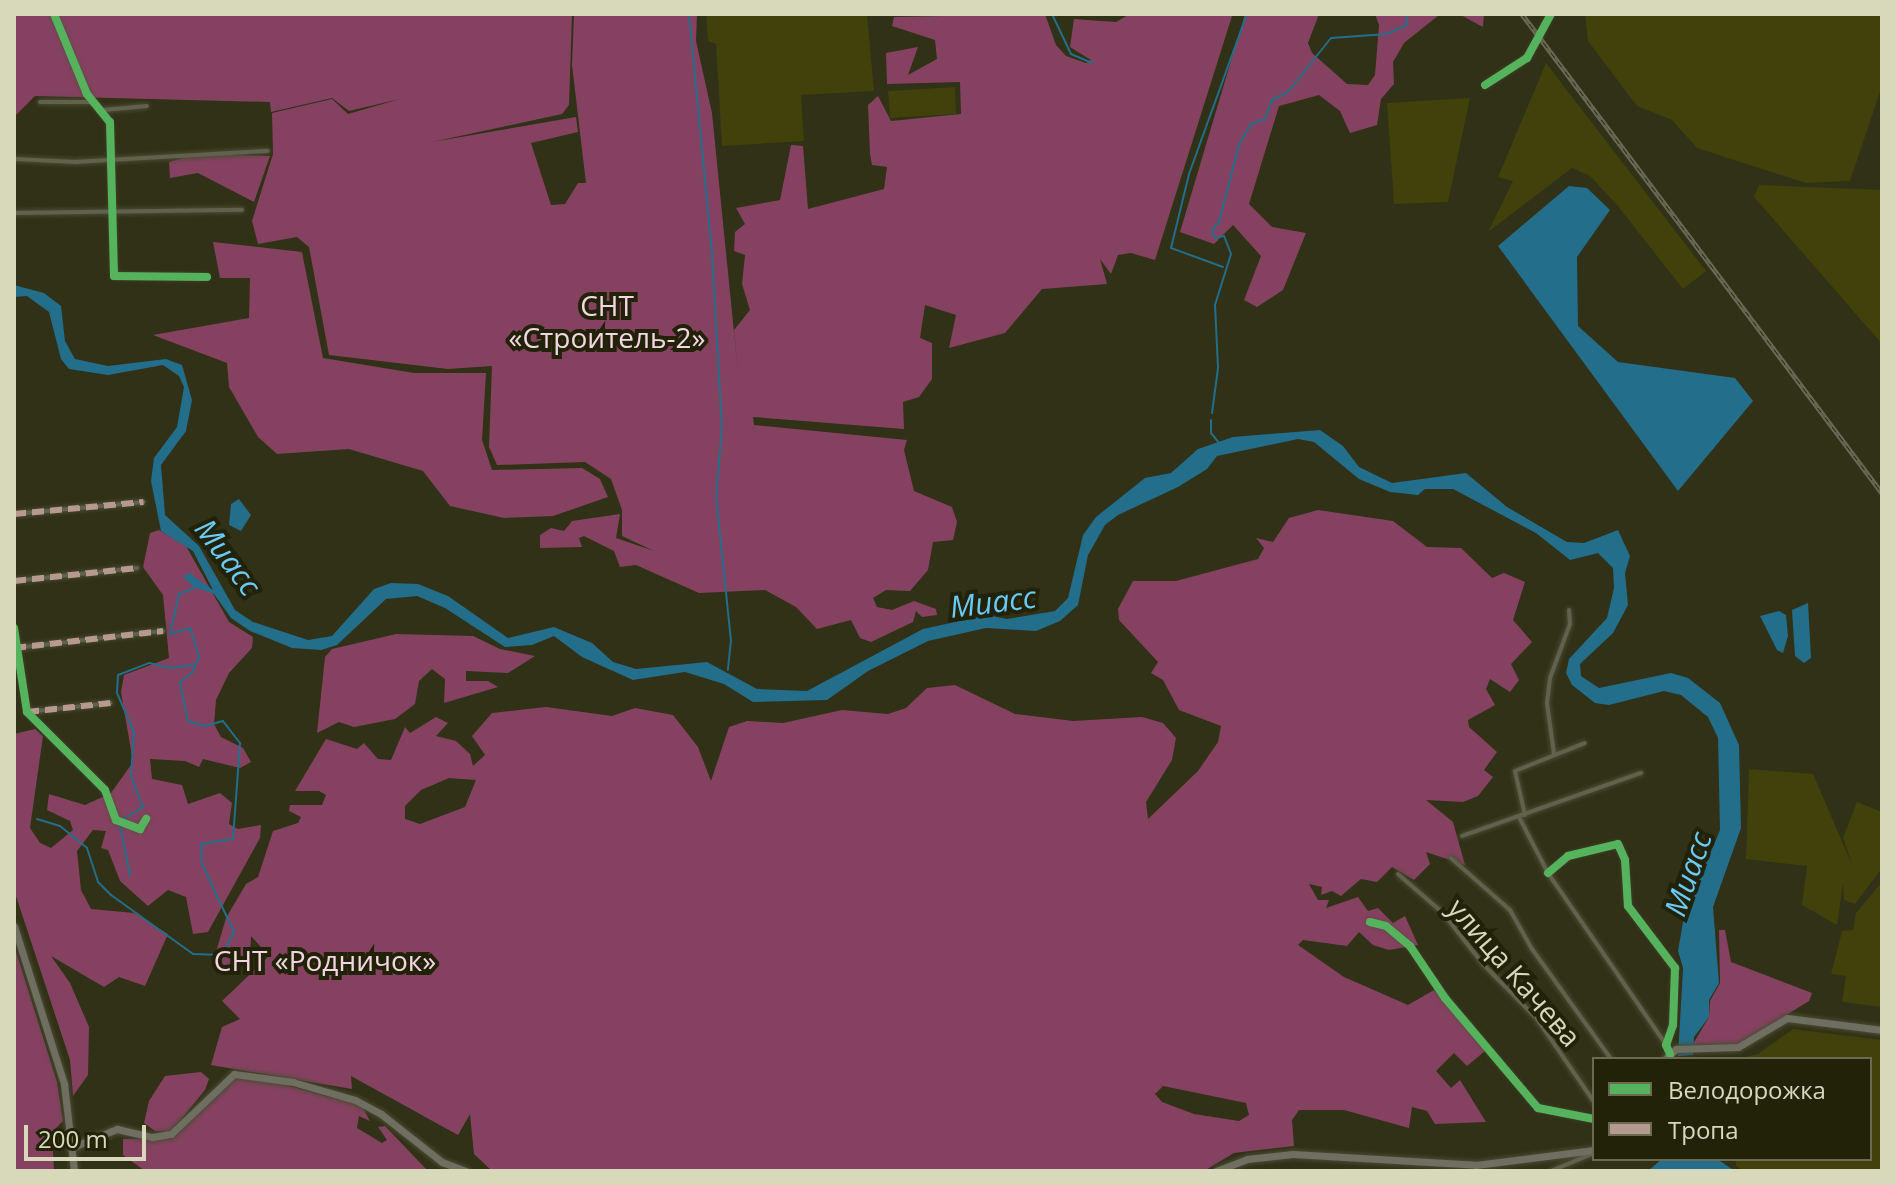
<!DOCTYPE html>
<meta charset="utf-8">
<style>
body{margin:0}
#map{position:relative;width:1896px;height:1185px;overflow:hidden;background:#303116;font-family:"Open Sans",sans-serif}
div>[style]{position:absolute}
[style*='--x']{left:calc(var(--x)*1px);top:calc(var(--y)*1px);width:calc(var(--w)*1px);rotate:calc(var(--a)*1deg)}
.built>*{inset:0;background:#40410b}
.green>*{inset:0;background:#854260}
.water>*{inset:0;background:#236e8a}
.stream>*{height:2px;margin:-1px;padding:0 1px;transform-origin:1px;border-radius:1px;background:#236e8a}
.roads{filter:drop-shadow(0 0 2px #4b4b35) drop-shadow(0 0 2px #4b4b35)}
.minor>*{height:4px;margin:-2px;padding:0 2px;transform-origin:2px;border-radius:2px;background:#61624c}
.primary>*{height:7px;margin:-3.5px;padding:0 3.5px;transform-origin:3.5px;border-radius:3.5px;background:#6e6e61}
.rail>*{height:5px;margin-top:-2.5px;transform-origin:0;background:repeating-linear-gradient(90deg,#212208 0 6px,#696a56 0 12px);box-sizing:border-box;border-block:2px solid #696a56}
.quiet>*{height:6px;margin-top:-3px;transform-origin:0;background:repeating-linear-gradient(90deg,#b69a8f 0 12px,transparent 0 18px)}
.cycleway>*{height:8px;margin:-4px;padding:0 4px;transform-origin:4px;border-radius:4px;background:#56b35d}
span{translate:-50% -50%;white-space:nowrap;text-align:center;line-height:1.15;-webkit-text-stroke:8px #212208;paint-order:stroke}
.park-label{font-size:28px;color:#f4d6e3}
.street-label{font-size:28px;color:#d7d9ba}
.water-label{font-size:30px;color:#6bcbf8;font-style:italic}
.frame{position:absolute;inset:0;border:16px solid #d7d9ba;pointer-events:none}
.legend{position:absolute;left:1592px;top:1057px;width:280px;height:104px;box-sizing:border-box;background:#212208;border:2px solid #6a6b4f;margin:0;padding:10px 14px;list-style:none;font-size:24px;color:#d7d9ba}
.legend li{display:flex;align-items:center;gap:16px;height:40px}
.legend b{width:40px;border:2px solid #6a6b4f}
.scale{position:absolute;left:24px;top:1125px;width:122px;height:36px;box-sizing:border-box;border:4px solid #d7d9ba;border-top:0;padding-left:10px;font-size:24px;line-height:28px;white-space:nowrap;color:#d7d9ba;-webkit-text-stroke:6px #212208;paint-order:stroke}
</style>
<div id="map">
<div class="built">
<i style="clip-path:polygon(706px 14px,867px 14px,874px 91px,801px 95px,804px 141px,722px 146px,716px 44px,708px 41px)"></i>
<i style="clip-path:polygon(1585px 14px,1882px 14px,1882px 86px,1850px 181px,1806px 183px,1697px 148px,1672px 120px,1637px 106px,1588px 41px)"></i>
<i style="clip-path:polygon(1546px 63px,1706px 271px,1683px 289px,1617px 205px,1590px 176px,1572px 168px,1488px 232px,1513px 181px,1498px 177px)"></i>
<i style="clip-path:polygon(955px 87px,956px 114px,890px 118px,888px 91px)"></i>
<i style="clip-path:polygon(1470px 98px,1448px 202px,1394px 204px,1387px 103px)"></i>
<i style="clip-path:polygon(1759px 185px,1882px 190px,1882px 344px,1754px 197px)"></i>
<i style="clip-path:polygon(1749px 769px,1813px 774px,1853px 867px,1843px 838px,1857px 802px,1882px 812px,1882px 868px,1855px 904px,1844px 900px,1843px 884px,1837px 925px,1802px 905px,1807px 866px,1746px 859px)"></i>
<i style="clip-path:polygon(1882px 882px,1882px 1007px,1842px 1002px,1846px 976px,1831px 974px,1842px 931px,1853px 930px,1856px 913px)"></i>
<i style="clip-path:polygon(1793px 1029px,1882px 1040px,1882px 1171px,1745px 1171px,1736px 1166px,1735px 1159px,1870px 1159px,1870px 1059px,1738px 1059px,1758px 1054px)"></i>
</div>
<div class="green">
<i style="clip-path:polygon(14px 14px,572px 14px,569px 105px,562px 114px,432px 142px,576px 117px,578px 132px,531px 143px,551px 205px,565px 204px,578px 183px,586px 183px,572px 65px,574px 14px,697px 14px,696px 41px,712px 113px,738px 372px,734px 330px,750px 310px,742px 284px,745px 255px,734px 251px,735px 232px,745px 224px,736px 208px,780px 200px,791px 145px,803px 146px,808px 209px,884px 189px,887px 167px,872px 165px,870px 154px,868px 105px,878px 96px,891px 121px,961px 114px,960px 82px,887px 84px,886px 53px,918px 47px,908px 75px,937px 59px,935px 40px,892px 26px,894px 17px,1045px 14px,1056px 45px,1066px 56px,1086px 63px,1091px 60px,1070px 47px,1074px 19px,1116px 22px,1128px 15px,1232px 16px,1155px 260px,1131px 253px,1118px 255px,1111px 274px,1100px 259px,1107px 284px,1042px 289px,1005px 333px,949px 348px,956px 315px,925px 305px,920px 338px,932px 343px,932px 379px,919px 397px,903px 402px,904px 429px,753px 417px,754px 425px,907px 440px,904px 450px,914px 491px,952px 507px,957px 522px,953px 540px,933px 542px,928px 570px,910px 591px,886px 590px,873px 598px,877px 607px,892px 610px,914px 601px,936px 609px,937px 615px,922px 617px,916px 611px,913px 622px,871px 642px,860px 638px,851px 620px,817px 629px,796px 607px,765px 590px,699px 593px,636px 565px,620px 567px,614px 551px,584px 536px,579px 538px,582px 547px,540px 548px,540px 535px,551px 528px,564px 531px,572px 521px,620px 514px,616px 538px,654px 551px,622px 536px,622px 510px,611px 479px,585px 462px,497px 465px,489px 447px,492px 366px,448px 369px,329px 355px,309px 247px,297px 237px,258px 244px,252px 221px,273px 154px,272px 113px,332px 99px,348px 114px,400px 99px,349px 111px,332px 98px,271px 112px,270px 102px,35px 96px,14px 117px)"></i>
<i style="clip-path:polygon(1245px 14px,1319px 14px,1308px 43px,1312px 53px,1347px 84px,1368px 85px,1375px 75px,1379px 25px,1375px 14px,1484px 14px,1483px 27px,1459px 14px,1439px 15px,1404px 43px,1393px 62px,1394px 84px,1381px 99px,1377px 125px,1350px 133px,1340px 111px,1319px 95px,1279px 106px,1249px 204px,1272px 227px,1306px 233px,1283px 290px,1257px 307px,1244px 300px,1261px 256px,1233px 225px,1214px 244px,1180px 232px)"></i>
<i style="clip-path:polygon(196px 154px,270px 156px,254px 202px,198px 173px,170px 178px,169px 162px)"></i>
<i style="clip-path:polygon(213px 242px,302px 252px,323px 358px,414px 373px,486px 373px,482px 440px,492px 470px,582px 468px,600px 479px,608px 497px,553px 516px,504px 518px,450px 506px,423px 471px,349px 449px,277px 454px,258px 437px,229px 387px,227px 363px,153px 335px,249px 318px,250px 278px,220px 278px)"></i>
<i style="clip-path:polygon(evenodd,1318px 510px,1393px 521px,1427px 547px,1461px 548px,1492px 578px,1504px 573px,1525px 582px,1513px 620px,1532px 642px,1511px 664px,1519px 680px,1510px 692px,1490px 679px,1486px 689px,1495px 705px,1468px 720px,1469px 727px,1497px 752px,1484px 770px,1493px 777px,1478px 796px,1463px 802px,1426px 800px,1453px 822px,1465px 865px,1426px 852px,1430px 864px,1414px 880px,1392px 867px,1377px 882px,1361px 879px,1341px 896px,1332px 891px,1321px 895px,1322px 887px,1309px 884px,1318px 900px,1329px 900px,1326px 908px,1358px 897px,1368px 911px,1378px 908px,1393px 923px,1405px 916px,1418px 945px,1389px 950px,1373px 945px,1359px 932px,1347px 946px,1303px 940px,1298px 945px,1344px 977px,1408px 1005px,1434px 990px,1485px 1051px,1467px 1066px,1454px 1053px,1436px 1071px,1451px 1088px,1460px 1080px,1486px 1122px,1435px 1124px,1427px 1111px,1412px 1107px,1409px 1128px,1344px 1110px,1299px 1110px,1292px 1120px,1294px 1146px,1234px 1153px,1204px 1171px,492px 1171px,474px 1154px,470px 1114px,458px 1135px,351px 1076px,352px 1089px,211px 1065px,222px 1027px,240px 1019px,222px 1001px,269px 956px,251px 936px,250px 956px,243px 965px,221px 968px,213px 962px,226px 918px,246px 884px,258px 877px,273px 831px,298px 823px,301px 817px,289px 811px,290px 805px,322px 805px,326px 795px,319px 791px,295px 791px,326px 739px,357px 749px,364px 743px,378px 759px,391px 760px,405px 727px,410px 733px,436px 717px,448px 723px,436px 736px,456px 741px,470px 754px,473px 766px,485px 755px,472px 736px,492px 713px,546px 707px,612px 716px,635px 708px,673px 715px,698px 747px,711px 781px,729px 727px,747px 721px,783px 723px,842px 710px,888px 714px,906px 708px,927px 688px,955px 685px,1015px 714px,1073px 721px,1142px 717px,1163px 723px,1176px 738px,1172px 760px,1146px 802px,1148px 819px,1198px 771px,1218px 742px,1221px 726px,1179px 710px,1163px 680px,1151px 673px,1158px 662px,1119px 620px,1118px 609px,1133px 581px,1176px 581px,1258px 559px,1264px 548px,1256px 538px,1273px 542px,1289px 518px,1318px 510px,449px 778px,476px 780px,465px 807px,420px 824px,405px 819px,405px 806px,421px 790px,449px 778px,1318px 510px,1163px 1086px,1246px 1103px,1249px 1115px,1239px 1121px,1194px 1114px,1162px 1102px,1155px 1094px,1163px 1086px)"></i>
<i style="clip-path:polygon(159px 530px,186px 546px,229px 622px,253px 637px,252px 648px,229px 673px,216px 700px,214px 724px,221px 737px,243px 748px,251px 762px,240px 768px,203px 759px,199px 767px,185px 761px,150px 759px,152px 779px,182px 785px,188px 804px,220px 793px,232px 803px,229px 824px,238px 829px,261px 825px,260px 838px,208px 932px,193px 934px,186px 897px,168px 890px,148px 906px,120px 881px,108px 850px,101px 848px,106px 831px,93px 830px,77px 851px,81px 890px,91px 909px,134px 913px,168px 934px,145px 986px,119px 977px,104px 987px,51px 956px,70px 983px,89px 1027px,88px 1075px,73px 1096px,70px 1060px,14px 890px,14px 734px,35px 729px,43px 736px,30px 828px,40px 843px,51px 848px,73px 830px,70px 821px,47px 810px,49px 794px,85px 805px,111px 793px,133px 762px,121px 692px,124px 675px,169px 658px,163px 595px,143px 567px,150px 533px)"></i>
<i style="clip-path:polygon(396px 634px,473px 636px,500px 649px,535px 656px,508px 673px,466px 671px,466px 681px,488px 681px,498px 687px,444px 703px,445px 679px,432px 669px,419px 681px,415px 704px,395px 719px,354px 727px,339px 722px,317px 733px,325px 657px,332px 649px)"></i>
<i style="clip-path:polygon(1719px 930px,1725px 930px,1731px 962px,1812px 993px,1809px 1001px,1738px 1045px,1692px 1046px,1709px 1017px,1710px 1001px,1720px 983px)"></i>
<i style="clip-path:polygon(14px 945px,57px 1082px,63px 1121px,52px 1132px,54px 1171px,14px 1171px)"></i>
<i style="clip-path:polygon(201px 1072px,209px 1079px,205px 1090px,179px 1122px,169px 1132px,155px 1131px,144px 1123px,149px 1101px,165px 1076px)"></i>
<i style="clip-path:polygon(237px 1078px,278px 1083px,362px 1106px,370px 1121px,359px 1116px,357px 1128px,382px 1143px,387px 1140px,378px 1127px,385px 1126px,428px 1171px,145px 1171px,123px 1155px,123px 1139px,172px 1139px,223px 1084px)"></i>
</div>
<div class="water">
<i style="clip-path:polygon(1569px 186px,1587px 188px,1610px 210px,1577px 257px,1578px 326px,1618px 362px,1735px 378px,1753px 401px,1678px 491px,1498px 246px)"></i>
<i style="clip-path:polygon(14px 285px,44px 293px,61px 306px,65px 341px,75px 359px,108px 366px,166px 359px,182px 365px,192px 400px,186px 431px,161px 465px,165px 515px,199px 546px,235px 610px,253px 622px,308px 640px,332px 636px,374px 589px,391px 583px,418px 584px,448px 596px,508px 638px,554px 627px,592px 643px,613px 662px,636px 669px,707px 662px,757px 689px,807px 691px,923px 629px,987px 615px,1007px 619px,1055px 611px,1068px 598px,1083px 535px,1096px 517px,1145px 478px,1171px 473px,1198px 449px,1233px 437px,1320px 430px,1343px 446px,1359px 467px,1392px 483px,1466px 473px,1507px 507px,1567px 542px,1584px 543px,1618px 530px,1630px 556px,1625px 573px,1628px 605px,1613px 633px,1580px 664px,1581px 676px,1599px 688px,1671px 673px,1688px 678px,1720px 703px,1739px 745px,1741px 828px,1713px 907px,1719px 983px,1709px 1000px,1709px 1017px,1694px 1037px,1693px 1055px,1678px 1056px,1683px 968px,1678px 951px,1684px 916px,1720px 830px,1718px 738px,1708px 717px,1681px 695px,1664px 691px,1609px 705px,1595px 703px,1572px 685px,1566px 673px,1569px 659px,1607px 618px,1614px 588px,1613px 568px,1598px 553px,1570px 560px,1536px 533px,1453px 489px,1425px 489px,1418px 495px,1390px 492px,1359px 479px,1314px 442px,1298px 439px,1217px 456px,1207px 469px,1178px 487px,1118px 515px,1105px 525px,1088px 555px,1078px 605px,1060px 621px,1036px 631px,986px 628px,928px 641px,868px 671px,827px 700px,753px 702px,724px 684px,685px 672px,633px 680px,582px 657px,554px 636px,532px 645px,505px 647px,445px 608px,417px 596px,386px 599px,337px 645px,321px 650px,292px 648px,250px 631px,231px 618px,214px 594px,194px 587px,183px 576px,189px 573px,213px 590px,193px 551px,161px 531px,151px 481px,154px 458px,177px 427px,184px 387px,179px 376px,163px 365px,108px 375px,69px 369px,61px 359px,49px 312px,27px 296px,14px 297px)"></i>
<i style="clip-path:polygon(239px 499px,251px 515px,241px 531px,229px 525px,231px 504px)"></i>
<i style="clip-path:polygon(1808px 603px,1811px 658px,1804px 663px,1795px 656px,1792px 610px)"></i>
<i style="clip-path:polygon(1779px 611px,1786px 615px,1788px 636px,1783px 653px,1777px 650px,1760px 616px)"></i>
<i style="clip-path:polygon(1662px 1159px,1717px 1159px,1735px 1171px,1648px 1171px)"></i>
</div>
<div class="stream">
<i style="--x:689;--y:14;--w:242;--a:84.5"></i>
<i style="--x:712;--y:255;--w:173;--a:86.7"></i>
<i style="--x:722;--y:428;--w:68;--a:95"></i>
<i style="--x:716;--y:496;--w:145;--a:84.1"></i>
<i style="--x:731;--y:640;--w:30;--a:96"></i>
<i style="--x:1052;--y:14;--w:44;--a:64.6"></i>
<i style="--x:1071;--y:54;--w:23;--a:23"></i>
<i style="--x:1223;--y:267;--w:55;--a:-159.9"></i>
<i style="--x:1171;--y:248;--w:76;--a:-76.3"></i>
<i style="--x:1189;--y:174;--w:170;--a:-70.1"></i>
<i style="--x:1212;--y:413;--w:45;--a:-82.4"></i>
<i style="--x:1218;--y:368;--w:63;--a:-92.7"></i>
<i style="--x:1215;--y:305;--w:53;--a:-72.6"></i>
<i style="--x:1231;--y:254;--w:19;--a:-111"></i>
<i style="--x:1224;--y:236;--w:9;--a:167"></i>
<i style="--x:1215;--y:238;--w:9;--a:-111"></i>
<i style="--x:1212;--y:230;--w:11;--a:-49"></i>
<i style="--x:1219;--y:222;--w:80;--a:-75.4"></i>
<i style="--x:1239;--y:145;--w:24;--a:-60"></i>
<i style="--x:1251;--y:124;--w:15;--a:-20"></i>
<i style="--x:1265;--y:119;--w:20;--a:-70"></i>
<i style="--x:1272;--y:100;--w:18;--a:-27"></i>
<i style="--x:1288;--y:92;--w:69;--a:-51.5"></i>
<i style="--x:1331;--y:38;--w:56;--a:-4.1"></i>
<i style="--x:1387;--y:34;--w:21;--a:-25"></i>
<i style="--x:1406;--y:25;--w:11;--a:-80"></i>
<i style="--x:1211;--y:420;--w:13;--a:90"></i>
<i style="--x:1211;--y:433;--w:13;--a:51"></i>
<i style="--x:37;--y:819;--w:24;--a:17"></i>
<i style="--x:60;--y:826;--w:35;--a:39"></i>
<i style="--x:87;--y:848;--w:36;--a:72"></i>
<i style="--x:98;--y:882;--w:18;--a:45"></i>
<i style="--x:111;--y:895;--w:101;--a:35.7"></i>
<i style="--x:193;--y:954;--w:29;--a:2"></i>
<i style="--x:222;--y:955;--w:26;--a:-62"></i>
<i style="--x:234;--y:932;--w:75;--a:-115.2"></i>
<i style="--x:202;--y:864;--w:20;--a:-93"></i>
<i style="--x:201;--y:844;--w:32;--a:-9"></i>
<i style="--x:233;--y:839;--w:96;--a:-85.8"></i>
<i style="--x:240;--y:743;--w:28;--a:-128"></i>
<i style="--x:223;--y:721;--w:20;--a:165"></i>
<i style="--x:204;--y:726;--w:17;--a:-163"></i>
<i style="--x:188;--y:721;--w:40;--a:-102"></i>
<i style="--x:180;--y:682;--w:15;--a:-37"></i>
<i style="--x:192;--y:673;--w:17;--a:-66"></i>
<i style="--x:199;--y:657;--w:30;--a:-107"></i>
<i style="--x:190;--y:628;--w:21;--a:163"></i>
<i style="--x:170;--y:634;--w:41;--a:-77.3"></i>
<i style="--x:179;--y:594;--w:18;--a:-22"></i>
<i style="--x:122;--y:820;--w:25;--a:-32"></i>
<i style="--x:143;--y:807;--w:34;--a:-111"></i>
<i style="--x:131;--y:775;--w:43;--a:-86"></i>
<i style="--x:134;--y:732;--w:43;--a:-113.6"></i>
<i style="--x:117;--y:693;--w:18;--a:-87"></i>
<i style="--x:118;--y:675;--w:33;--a:-21"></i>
<i style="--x:149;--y:663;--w:22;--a:13"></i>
<i style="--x:170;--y:668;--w:25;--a:-7"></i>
<i style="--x:120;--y:825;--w:52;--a:78.9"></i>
</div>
<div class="roads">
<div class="minor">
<i style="--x:54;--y:14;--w:87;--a:67.6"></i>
<i style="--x:87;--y:94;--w:36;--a:51"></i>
<i style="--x:110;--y:122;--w:154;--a:88.5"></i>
<i style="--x:114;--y:276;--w:93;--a:0.6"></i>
<i style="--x:1485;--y:85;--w:50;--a:-32.7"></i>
<i style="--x:1527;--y:58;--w:50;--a:-61.4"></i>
<i style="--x:40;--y:102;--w:53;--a:0"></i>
<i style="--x:103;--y:110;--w:44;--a:-5.2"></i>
<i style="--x:14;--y:159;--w:62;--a:2.8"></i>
<i style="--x:76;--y:162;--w:192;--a:-3.3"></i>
<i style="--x:14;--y:213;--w:228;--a:-0.8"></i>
<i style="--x:14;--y:514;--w:130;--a:-5.3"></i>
<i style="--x:14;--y:581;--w:124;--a:-6"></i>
<i style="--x:14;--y:628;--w:85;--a:81.2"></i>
<i style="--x:27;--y:712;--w:110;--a:45"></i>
<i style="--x:105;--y:790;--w:32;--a:70"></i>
<i style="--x:116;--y:820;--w:26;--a:21"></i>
<i style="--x:140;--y:829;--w:12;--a:-59"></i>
<i style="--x:15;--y:648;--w:149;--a:-6.6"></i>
<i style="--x:27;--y:712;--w:84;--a:-6.1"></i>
<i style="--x:1554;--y:754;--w:51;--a:-97.8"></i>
<i style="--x:1547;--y:703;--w:25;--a:-83"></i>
<i style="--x:1550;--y:678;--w:58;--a:-69.7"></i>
<i style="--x:1570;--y:624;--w:14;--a:-94"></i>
<i style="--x:1525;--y:815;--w:45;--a:-102.8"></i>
<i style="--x:1515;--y:771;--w:75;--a:-21.8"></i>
<i style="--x:1520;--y:819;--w:61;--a:62.6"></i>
<i style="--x:1548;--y:873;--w:209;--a:55.5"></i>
<i style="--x:1462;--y:836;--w:190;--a:-19.4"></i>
<i style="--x:1451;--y:858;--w:79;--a:41.4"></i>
<i style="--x:1510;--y:910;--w:45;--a:60.6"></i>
<i style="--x:1532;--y:949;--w:135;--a:54.3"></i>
<i style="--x:1548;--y:873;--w:26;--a:-40"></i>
<i style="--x:1568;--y:856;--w:51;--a:-13.5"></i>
<i style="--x:1618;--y:844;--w:17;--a:66"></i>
<i style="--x:1625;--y:860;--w:46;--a:86.3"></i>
<i style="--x:1628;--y:906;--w:78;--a:52.8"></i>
<i style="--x:1675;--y:968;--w:57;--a:92"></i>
<i style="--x:1673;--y:1025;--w:21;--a:109"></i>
<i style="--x:1666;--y:1045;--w:10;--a:66"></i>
<i style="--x:1398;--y:874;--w:60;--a:40.9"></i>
<i style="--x:1443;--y:913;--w:65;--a:51.9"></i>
<i style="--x:1483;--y:964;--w:77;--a:45.5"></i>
<i style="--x:1537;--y:1019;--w:101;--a:55.5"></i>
<i style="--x:1370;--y:922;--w:16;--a:14"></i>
<i style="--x:1386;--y:926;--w:31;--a:40"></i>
<i style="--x:1410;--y:946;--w:63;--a:56.1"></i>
<i style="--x:1445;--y:998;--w:144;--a:49.8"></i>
<i style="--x:1538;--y:1108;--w:57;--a:11.1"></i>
<i style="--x:1551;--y:1171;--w:47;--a:-22.7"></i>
</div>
<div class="primary">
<i style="--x:14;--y:926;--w:166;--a:72.4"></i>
<i style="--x:64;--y:1084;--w:88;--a:83.4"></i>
<i style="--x:1665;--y:1059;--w:15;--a:-42"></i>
<i style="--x:1676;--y:1049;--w:62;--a:-1.8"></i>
<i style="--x:1738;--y:1047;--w:57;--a:-30.6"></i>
<i style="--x:1787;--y:1018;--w:96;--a:7.2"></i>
<i style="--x:73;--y:1147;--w:48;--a:-22.2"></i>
<i style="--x:117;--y:1129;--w:36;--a:13"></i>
<i style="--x:152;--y:1137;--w:19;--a:-9"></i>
<i style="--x:171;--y:1134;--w:87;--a:-43.6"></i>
<i style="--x:234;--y:1074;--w:60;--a:7.7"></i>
<i style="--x:293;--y:1082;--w:65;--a:16.2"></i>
<i style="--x:355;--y:1100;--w:30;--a:28"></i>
<i style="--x:381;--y:1114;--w:78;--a:38.2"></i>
<i style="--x:442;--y:1162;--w:26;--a:21"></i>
<i style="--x:1216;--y:1171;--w:33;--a:-21"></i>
<i style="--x:1247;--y:1159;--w:46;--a:-6.2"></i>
<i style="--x:1293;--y:1154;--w:183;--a:3.4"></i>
<i style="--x:1476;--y:1165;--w:119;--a:-7.2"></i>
</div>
</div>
<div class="rail">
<i style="--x:1522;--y:14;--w:599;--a:53.07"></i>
<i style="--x:1881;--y:470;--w:1;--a:45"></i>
</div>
<div class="quiet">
<i style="--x:14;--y:514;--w:130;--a:-5.3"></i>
<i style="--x:14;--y:581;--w:124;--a:-6"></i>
<i style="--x:14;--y:648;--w:150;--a:-6.5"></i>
<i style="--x:27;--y:712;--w:84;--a:-6.1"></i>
</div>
<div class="cycleway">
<i style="--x:54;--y:14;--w:87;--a:67.6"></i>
<i style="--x:87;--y:94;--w:36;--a:51"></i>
<i style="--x:110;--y:122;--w:154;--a:88.5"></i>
<i style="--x:114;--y:276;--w:93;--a:0.6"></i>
<i style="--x:1485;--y:85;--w:50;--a:-32.7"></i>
<i style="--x:1527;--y:58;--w:50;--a:-61.4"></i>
<i style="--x:14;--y:628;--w:85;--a:81.2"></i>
<i style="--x:27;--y:712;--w:110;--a:45"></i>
<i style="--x:105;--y:790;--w:32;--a:70"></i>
<i style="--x:116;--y:820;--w:26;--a:21"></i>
<i style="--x:140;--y:829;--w:12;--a:-59"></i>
<i style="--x:1548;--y:873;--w:26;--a:-40"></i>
<i style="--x:1568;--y:856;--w:51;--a:-13.5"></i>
<i style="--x:1618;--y:844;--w:17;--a:66"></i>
<i style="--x:1625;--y:860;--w:46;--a:86.3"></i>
<i style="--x:1628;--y:906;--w:78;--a:52.8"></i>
<i style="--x:1675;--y:968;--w:57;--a:92"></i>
<i style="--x:1673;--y:1025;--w:21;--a:109"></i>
<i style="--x:1666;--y:1045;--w:10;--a:66"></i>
<i style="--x:1370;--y:922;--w:16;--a:14"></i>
<i style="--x:1386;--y:926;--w:31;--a:40"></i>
<i style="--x:1410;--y:946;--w:63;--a:56.1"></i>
<i style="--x:1445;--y:998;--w:144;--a:49.8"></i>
<i style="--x:1538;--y:1108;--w:57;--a:11.1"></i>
</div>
<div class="park-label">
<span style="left:607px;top:321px">СНТ<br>«Строитель-2»</span>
<span style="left:325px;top:960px">СНТ «Родничок»</span>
</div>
<div class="street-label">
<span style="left:1515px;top:972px;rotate:49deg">улица Качева</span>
</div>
<div class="water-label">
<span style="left:228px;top:557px;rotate:53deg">Миасс</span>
<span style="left:993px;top:602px;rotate:-7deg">Миасс</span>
<span style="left:1688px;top:874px;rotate:-71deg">Миасс</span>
</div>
<div class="frame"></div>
<ul class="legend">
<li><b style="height:10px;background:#56b35d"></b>Велодорожка</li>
<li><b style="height:10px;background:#b69a8f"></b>Тропа</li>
</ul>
<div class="scale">200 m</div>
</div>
